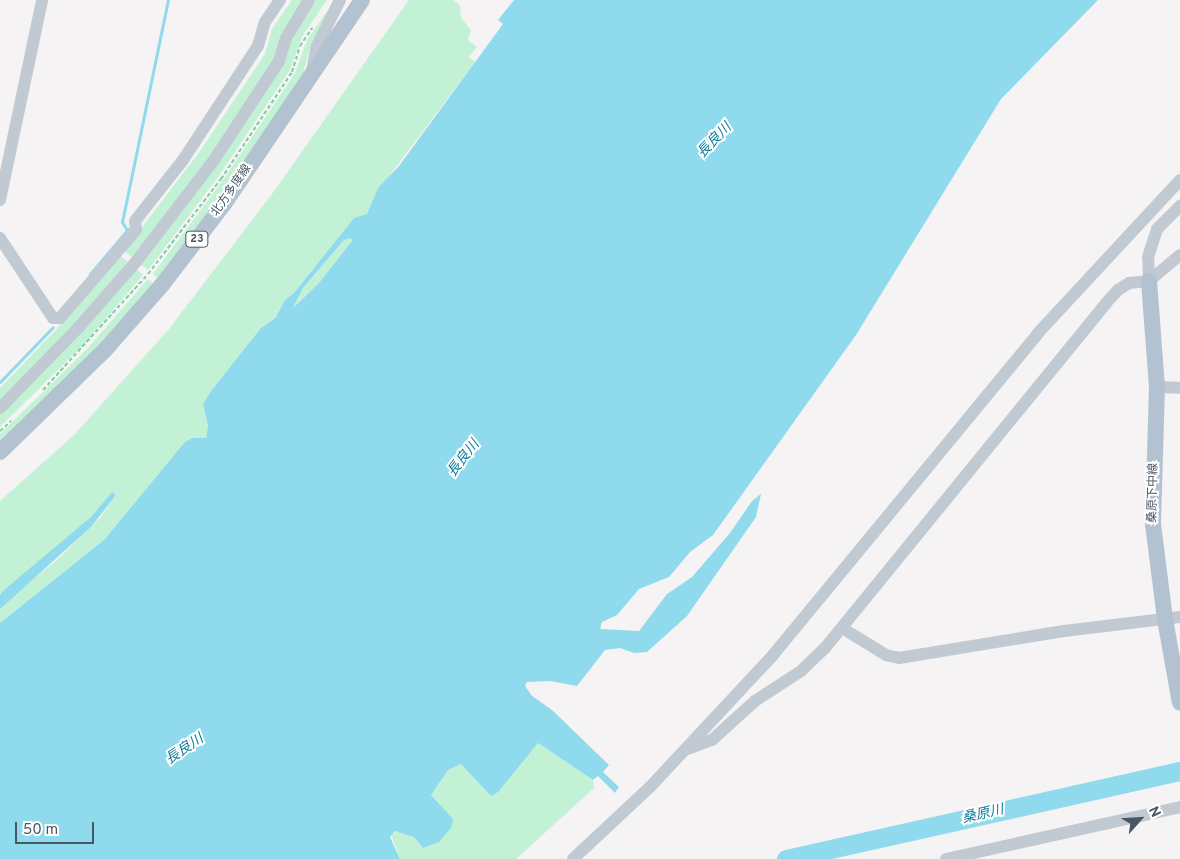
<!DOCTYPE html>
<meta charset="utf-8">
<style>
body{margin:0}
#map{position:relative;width:1180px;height:859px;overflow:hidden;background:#f5f3f3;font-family:Overpass,"Noto Sans JP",sans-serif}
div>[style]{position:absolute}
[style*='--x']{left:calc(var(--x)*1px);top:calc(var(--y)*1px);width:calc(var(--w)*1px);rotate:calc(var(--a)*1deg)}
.green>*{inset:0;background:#c3f1d5}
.water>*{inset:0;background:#90daee}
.stream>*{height:3px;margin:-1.5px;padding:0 1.5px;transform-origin:1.5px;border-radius:1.5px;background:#90daee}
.river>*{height:19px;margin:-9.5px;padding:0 9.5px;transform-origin:9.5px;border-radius:9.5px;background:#90daee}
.path>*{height:2px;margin-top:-1px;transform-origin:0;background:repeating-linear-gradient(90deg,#7ad0a6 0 4px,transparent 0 6.5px)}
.minor>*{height:12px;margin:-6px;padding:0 6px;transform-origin:6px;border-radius:6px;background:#c1cad2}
.major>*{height:16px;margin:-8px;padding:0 8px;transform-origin:8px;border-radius:8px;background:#b3c2d1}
span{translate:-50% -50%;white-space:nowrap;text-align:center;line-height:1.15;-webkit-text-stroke:4px #fff;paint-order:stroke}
.shield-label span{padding:1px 4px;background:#fff;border:1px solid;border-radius:4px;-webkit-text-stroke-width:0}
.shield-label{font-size:11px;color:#4a5661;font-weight:700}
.street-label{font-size:12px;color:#4a5661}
.water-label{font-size:14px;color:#0c7c9b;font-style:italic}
.north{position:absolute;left:1115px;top:794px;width:50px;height:50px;-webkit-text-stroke:4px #fff;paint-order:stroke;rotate:64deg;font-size:14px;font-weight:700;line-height:20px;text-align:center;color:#4a5661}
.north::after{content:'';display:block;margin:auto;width:18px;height:22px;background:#4a5661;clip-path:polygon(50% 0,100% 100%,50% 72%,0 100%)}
.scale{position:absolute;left:15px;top:822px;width:79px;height:22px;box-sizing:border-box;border:2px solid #4a5661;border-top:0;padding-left:6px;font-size:15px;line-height:18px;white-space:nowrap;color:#4a5661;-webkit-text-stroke:4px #fff;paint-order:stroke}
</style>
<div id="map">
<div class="green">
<i style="clip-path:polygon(292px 0,306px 0,275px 62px,211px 158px,134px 259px,124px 251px,200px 151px,265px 54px,272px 29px)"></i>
<i style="clip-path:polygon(313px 0,327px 0,302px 37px,290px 70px,218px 177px,148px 270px,139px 263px)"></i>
<i style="clip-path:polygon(409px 0,453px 0,460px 5px,461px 18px,471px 30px,468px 40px,477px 47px,469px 57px,475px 62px,375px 195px,367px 214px,354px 218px,294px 293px,285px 300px,274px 318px,261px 328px,211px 391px,203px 404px,208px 426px,206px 438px,184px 443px,104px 540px,0 623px,0 609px,6px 601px,56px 561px,100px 518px,113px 499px,112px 492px,91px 517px,0 595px,0 501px,74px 435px,169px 329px,272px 194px)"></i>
<i style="clip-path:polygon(334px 1px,309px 51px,303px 74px,230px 183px,158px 278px,153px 274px,223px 180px,295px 73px,307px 40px)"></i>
<i style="clip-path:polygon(351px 238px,352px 241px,319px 283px,293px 308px,303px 288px,344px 240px)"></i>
<i style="clip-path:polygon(120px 255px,130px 264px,0 403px,0 388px,70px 315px)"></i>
<i style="clip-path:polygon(135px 268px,143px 275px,83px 345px,0 427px,0 412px)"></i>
<i style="clip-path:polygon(148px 279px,154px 284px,95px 352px,0 445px,0 434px,87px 349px)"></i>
<i style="clip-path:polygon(538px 743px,593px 780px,594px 788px,516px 859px,400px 859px,391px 834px,400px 830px,414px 837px,421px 846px,452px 819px,431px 795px,448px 770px,461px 764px,491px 796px)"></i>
</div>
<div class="water">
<i style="clip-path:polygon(evenodd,514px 0,1098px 0,1001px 99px,856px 335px,713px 535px,690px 552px,669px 577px,639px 589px,617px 615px,602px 622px,600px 629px,639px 631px,667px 594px,692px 577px,730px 533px,752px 501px,761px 494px,756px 517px,687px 616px,647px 652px,634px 653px,620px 648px,605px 650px,577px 686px,550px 681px,527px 682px,525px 686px,532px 696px,552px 710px,609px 765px,603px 772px,619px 787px,615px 793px,598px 776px,593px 780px,538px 743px,498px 792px,491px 796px,461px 764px,448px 770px,431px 795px,453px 819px,451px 828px,439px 842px,423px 848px,414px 837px,395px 831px,390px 837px,400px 859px,0 859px,0 623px,104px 540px,184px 443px,192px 438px,206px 438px,208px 426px,203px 404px,211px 391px,261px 328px,275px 318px,285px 300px,294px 293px,354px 218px,367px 214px,378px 188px,399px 166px,503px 24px,498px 20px,514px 0,351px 238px,352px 241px,319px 283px,293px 308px,303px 288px,344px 240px,351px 238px)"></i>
<i style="clip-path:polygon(112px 492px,115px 494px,113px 499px,91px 527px,0 609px,0 595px,4px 590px,91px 517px)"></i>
</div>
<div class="stream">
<i style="--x:127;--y:230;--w:9;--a:-122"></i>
<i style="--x:122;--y:222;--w:227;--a:-78.3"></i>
<i style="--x:90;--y:274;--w:59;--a:-49.8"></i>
<i style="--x:0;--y:382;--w:76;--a:-46.1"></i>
</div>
<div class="river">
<i style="--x:786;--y:859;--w:404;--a:-12.6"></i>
</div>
<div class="path">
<i style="--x:43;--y:390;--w:156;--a:-47.8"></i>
<i style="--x:148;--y:274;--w:120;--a:-52.5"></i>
<i style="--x:221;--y:179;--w:128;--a:-56.4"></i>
<i style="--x:292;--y:72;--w:27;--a:-73"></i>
<i style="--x:300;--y:46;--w:22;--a:-56"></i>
<i style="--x:0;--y:431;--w:15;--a:-42"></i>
</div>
<div class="minor">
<i style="--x:312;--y:71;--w:25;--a:-79"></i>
<i style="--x:317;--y:46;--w:51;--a:-63.4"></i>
<i style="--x:0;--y:200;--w:204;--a:-78.1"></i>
<i style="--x:0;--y:238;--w:96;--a:56.5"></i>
<i style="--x:53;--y:318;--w:7;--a:0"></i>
<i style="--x:60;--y:318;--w:116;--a:-49.2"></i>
<i style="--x:136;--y:230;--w:9;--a:-96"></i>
<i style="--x:135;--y:221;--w:78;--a:-51.8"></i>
<i style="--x:183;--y:160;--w:136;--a:-56.7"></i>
<i style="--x:258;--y:46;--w:25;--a:-74"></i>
<i style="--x:265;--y:22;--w:27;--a:-56"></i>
<i style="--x:1149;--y:281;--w:24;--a:-92"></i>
<i style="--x:1148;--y:257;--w:29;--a:-72"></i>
<i style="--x:1157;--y:229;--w:33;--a:-45"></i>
<i style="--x:1157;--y:387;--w:23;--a:2"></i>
<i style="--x:0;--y:408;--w:113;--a:-45.7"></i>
<i style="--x:79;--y:327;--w:85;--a:-48.8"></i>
<i style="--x:135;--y:263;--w:130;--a:-52.5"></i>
<i style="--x:214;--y:160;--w:118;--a:-56.7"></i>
<i style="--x:279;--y:61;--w:24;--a:-73"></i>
<i style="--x:286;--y:38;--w:44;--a:-58.8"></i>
<i style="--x:842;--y:628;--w:52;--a:31.5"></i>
<i style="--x:886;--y:655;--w:13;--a:13"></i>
<i style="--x:899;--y:658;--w:167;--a:-9.3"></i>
<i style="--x:1064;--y:631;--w:117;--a:-6.9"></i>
<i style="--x:688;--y:749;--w:26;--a:-21"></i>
<i style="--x:712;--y:740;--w:58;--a:-42.2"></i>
<i style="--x:755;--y:701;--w:55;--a:-33.1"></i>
<i style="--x:801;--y:671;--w:33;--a:-44"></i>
<i style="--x:825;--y:648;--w:445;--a:-50.8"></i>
<i style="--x:1106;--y:303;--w:18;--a:-47"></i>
<i style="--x:1118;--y:290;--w:13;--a:-32"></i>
<i style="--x:1129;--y:283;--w:20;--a:-6"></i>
<i style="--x:1149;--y:281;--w:40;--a:-40"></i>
<i style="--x:573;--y:859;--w:107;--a:-43.1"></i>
<i style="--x:651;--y:786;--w:179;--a:-47"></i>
<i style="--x:773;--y:655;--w:417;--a:-50.5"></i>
<i style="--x:1038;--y:333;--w:209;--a:-47.1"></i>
<i style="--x:946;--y:859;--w:240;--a:-12.5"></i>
</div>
<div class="major">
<i style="--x:1149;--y:281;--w:106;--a:85.7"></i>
<i style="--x:1157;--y:387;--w:137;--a:91.7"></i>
<i style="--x:1153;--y:524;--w:96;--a:82.8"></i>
<i style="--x:1165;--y:619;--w:85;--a:79.9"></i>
<i style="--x:0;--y:452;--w:146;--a:-44.2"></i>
<i style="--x:105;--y:350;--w:86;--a:-48.8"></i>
<i style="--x:162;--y:285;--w:102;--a:-52.6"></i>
<i style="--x:224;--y:204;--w:246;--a:-55.9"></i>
</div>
<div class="shield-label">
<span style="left:197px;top:239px">23</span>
</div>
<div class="street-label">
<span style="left:232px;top:191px;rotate:-55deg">北方多度線</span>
<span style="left:1154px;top:493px;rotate:-89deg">桑原下中線</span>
</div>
<div class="water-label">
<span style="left:715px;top:141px;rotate:-46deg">長良川</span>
<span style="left:464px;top:459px;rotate:-52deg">長良川</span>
<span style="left:185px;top:750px;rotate:-34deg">長良川</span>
<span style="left:983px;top:815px;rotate:-13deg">桑原川</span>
</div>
<div class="north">N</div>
<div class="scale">50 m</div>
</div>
